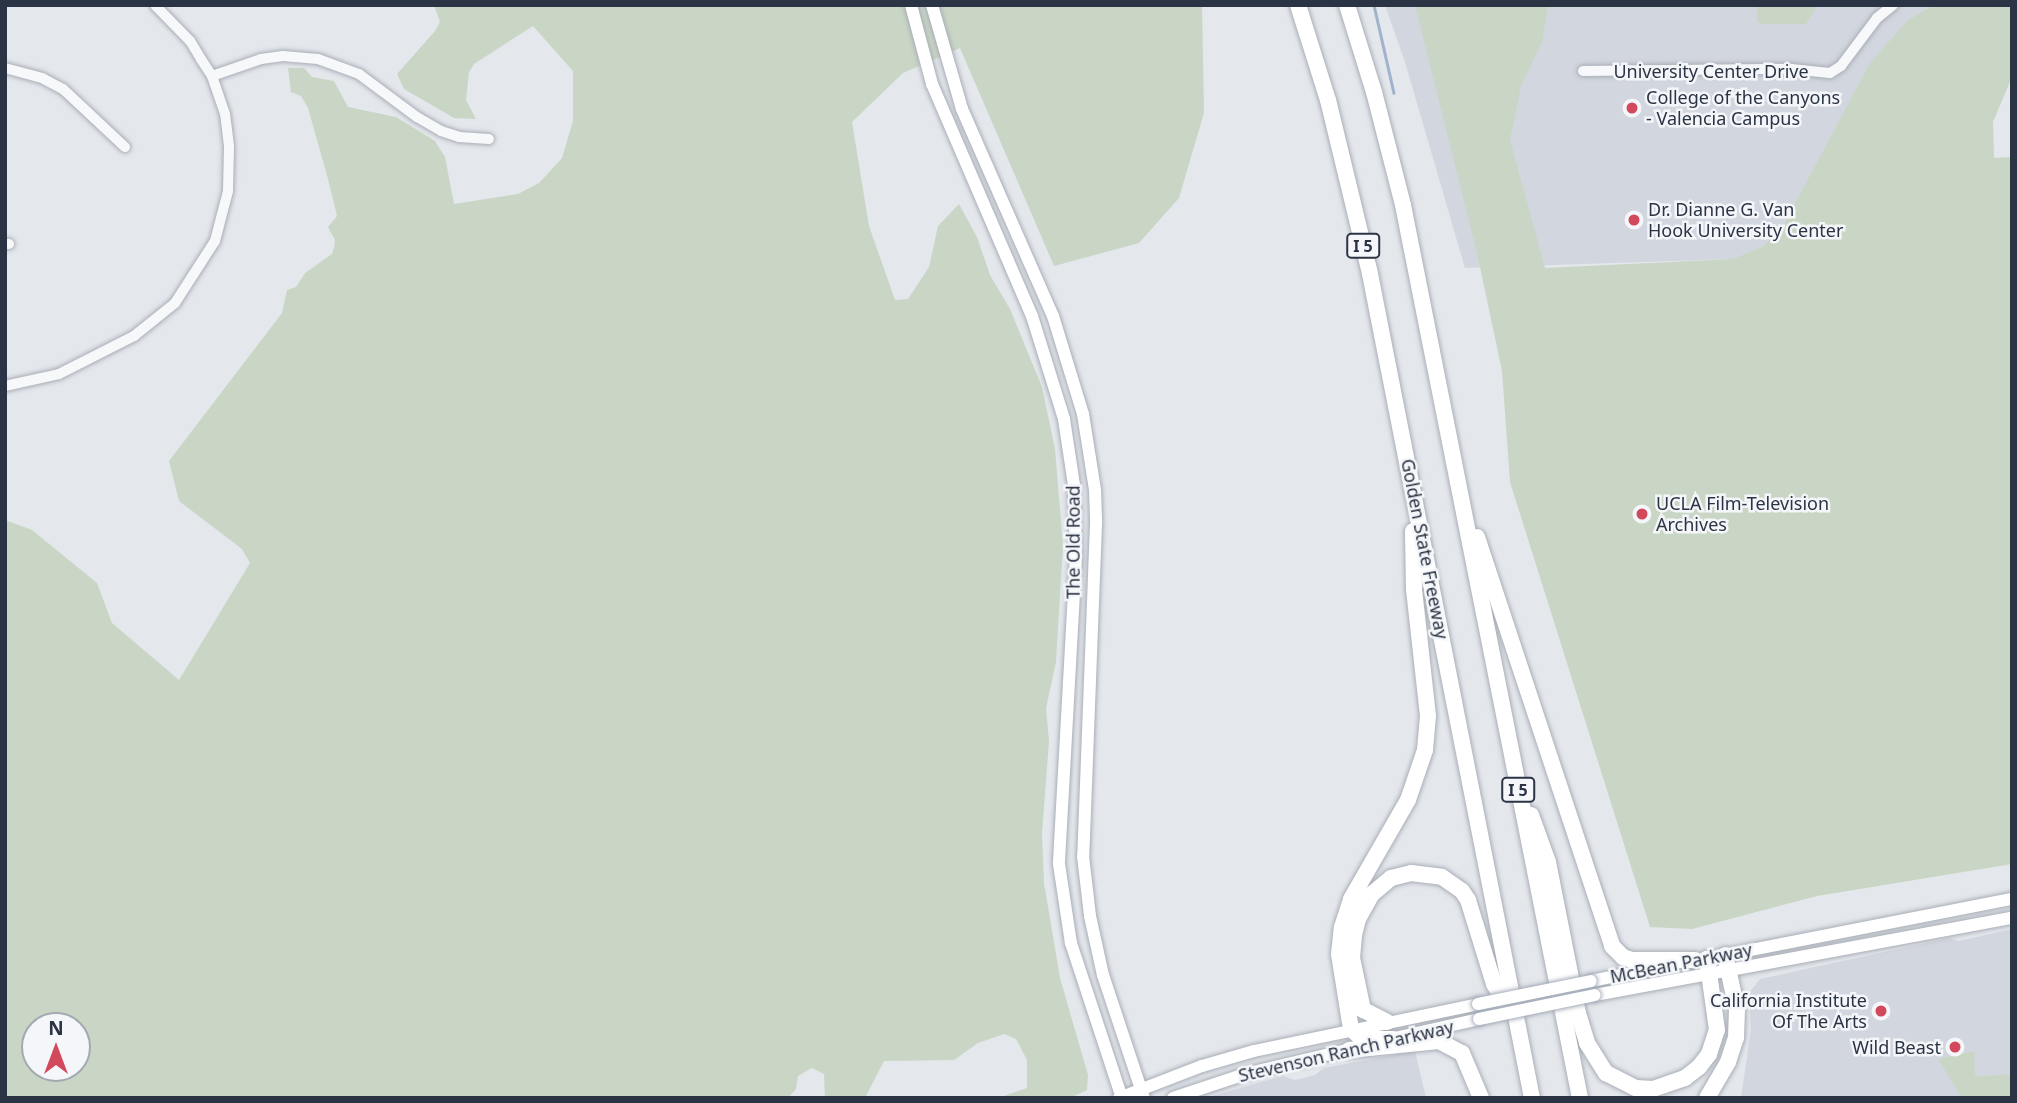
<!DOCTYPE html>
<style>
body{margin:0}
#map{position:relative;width:2017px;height:1103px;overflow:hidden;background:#e4e7ec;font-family:"Noto Sans",sans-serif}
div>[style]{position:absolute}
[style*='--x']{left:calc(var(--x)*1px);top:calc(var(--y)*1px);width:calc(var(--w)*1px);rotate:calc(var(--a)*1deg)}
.built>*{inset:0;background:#d2d6de}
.green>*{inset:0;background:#c9d6c5}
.stream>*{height:2.5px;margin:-1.25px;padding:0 1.25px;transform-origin:1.25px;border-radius:1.25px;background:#9fb4cc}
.roads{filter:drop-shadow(0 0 2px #a9aeb7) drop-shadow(0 0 2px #a9aeb7)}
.minor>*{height:10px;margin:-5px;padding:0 5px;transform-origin:5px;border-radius:5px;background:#f7f8fa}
.major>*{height:12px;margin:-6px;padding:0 6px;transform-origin:6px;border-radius:6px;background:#fff}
.highway>*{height:16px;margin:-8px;padding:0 8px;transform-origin:8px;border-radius:8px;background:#fff}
.bridges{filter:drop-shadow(0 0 2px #a3abb8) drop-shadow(0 0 2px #a3abb8)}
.major-bridge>*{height:12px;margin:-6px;padding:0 6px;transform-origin:6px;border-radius:6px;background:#fff}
.dots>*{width:19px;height:19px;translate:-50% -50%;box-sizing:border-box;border:4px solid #f4f6f9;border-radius:50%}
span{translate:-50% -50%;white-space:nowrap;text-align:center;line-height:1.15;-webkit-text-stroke:5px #f4f6f9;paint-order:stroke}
.shield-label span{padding:2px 5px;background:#f4f6f9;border:2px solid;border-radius:5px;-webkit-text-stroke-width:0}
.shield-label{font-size:16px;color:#2b3445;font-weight:700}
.street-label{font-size:18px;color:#2b3445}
.poi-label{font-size:18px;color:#2b3445}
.left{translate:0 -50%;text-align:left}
.right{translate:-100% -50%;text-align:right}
.frame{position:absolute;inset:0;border:7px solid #2b3445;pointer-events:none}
.north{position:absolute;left:21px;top:1012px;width:70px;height:70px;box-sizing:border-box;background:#f4f6f9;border:2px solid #a4a8b1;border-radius:50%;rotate:0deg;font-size:19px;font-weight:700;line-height:28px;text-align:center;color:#2b3445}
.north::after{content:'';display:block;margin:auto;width:24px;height:32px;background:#d1495b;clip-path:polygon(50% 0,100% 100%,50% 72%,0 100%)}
</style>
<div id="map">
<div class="built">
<i style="clip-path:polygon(1385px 5px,1933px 5px,1908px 20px,1781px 230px,1763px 246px,1732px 259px,1465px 268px,1405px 62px)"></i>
<i style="clip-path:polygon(2012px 929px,2012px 1098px,1741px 1098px,1751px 1029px,1749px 993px,1760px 979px,1949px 938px,1959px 941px)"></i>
<i style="clip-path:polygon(1415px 1051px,1426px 1098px,1205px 1098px,1283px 1076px,1295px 1080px,1315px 1075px,1324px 1068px)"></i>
</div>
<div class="green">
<i style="clip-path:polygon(evenodd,434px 5px,1202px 5px,1204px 113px,1179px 198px,1139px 243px,1054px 266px,960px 48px,903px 73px,852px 122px,869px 226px,895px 300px,908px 299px,929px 267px,938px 226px,959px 204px,977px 237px,990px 275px,1010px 309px,1042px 387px,1055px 449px,1063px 545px,1056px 662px,1046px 708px,1049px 741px,1042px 834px,1044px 883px,1060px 978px,1088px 1075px,1087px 1090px,1070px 1098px,998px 1098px,1027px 1088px,1027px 1060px,1016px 1039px,1004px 1034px,978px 1043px,954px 1060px,884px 1061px,865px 1098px,825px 1098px,824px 1074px,812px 1068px,798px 1076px,796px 1089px,788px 1098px,5px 1098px,5px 520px,32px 530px,97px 583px,112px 623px,179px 680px,250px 563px,242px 549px,179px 501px,169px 461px,282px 313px,287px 290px,296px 287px,305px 273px,332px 254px,334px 248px,335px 240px,328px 227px,337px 216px,328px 179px,308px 108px,301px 96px,291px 92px,288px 68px,304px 68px,312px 77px,334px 81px,348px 107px,396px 117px,435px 141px,445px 157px,454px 204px,518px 194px,539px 183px,562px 158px,573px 121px,573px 71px,533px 26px,474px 64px,469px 72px,466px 100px,476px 119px,454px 118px,404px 89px,397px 74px,435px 31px,440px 22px,434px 5px,35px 1026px,77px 1026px,77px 1068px,35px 1068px,35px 1026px)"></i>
<i style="clip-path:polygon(1415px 5px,1548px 5px,1542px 42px,1521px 86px,1510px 140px,1545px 268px,1732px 259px,1763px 246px,1781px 230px,1870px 63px,1908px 20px,1933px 5px,2012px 5px,2012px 77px,1993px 122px,1994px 158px,2012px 157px,2012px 864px,1817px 896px,1692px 929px,1650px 927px,1510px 482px,1502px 371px,1477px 253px)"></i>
<i style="clip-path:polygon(1757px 5px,1816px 5px,1816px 8px,1806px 24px,1761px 24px,1757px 21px)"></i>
<i style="clip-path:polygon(1974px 1051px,1975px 1076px,2012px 1075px,2012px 1098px,1962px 1098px,1938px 1059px)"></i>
</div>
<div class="stream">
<i style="--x:1374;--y:5;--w:90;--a:77.2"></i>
</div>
<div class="roads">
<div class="minor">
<i style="--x:5;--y:68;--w:38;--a:15"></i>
<i style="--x:42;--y:78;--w:24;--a:28"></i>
<i style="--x:63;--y:89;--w:85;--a:43.1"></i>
<i style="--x:1583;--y:71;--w:208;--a:-0.6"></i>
<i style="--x:1791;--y:69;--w:39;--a:6"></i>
<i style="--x:1830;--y:73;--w:13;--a:-32"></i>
<i style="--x:1841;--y:66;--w:60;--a:-53.1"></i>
<i style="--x:1877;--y:18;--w:21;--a:-39"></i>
<i style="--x:212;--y:76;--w:52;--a:-19.1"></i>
<i style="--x:261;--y:59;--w:22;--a:-8"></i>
<i style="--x:283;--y:56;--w:35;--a:5"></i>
<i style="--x:318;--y:59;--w:44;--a:20.1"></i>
<i style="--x:359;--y:74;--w:72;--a:36.6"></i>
<i style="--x:417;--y:117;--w:28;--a:30"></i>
<i style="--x:441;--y:131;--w:19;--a:18"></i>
<i style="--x:459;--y:137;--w:30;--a:4"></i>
<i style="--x:5;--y:244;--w:4;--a:0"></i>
<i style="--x:5;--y:386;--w:55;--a:-12.5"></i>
<i style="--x:59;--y:374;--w:84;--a:-26.9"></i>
<i style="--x:134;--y:336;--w:53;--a:-38.8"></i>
<i style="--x:175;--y:303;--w:74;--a:-57.2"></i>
<i style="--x:215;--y:241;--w:52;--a:-75.4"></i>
<i style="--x:228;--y:191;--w:45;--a:-88.7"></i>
<i style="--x:229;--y:146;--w:32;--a:-97"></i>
<i style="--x:225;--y:114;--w:40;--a:-108.9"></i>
<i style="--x:212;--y:76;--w:20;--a:-123"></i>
<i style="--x:201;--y:59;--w:21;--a:-121"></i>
<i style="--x:190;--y:41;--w:50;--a:-134.2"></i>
</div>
<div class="major">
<i style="--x:911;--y:5;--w:82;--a:75.1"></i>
<i style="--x:932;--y:84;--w:253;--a:66.7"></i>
<i style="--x:1032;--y:316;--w:108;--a:72.7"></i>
<i style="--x:1064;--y:419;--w:67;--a:81.4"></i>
<i style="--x:1074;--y:485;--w:72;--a:88.4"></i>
<i style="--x:1076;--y:557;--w:307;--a:93.2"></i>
<i style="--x:1059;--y:864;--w:80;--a:81.4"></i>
<i style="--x:1071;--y:943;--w:163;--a:71.8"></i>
<i style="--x:932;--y:5;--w:108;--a:73.9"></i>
<i style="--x:962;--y:109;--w:226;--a:66.3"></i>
<i style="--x:1053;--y:316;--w:102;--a:73"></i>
<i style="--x:1083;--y:414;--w:77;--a:81"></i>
<i style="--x:1095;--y:490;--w:34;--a:88"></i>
<i style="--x:1096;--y:524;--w:332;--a:92.2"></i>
<i style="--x:1083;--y:856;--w:60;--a:83.3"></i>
<i style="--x:1090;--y:916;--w:60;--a:77.6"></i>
<i style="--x:1103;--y:975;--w:130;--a:71.6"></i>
<i style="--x:1700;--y:960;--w:318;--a:-11.1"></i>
<i style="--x:1591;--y:981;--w:82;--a:-11.3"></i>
<i style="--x:1595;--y:995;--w:424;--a:-10.5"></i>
<i style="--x:1386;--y:1040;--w:95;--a:-12.7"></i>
<i style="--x:1119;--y:1098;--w:89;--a:-21.1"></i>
<i style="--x:1202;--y:1066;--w:54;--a:-16.1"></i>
<i style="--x:1254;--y:1051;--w:229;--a:-11.8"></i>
<i style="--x:1173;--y:1098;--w:76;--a:-18.4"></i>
<i style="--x:1245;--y:1074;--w:113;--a:-13.3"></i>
</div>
<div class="highway">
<i style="--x:1298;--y:5;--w:100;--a:72.5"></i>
<i style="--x:1328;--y:100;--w:179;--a:76.4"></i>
<i style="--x:1370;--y:274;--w:840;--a:78.88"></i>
<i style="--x:1347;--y:5;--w:91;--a:72.8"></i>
<i style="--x:1374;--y:92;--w:117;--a:75.6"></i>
<i style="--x:1403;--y:205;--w:910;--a:78.79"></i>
<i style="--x:1477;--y:537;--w:431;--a:71.7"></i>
<i style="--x:1612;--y:946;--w:16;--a:45"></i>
<i style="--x:1623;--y:957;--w:9;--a:18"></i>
<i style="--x:1632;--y:960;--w:63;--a:0"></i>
<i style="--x:1531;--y:815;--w:50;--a:70.1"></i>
<i style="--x:1548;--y:862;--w:154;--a:78.8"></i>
<i style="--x:1578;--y:1013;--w:31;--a:73"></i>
<i style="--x:1587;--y:1043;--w:36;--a:58"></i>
<i style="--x:1606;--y:1073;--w:34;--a:27"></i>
<i style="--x:1636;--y:1088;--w:17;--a:3"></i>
<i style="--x:1653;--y:1089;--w:34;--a:-19"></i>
<i style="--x:1685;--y:1078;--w:18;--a:-38"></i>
<i style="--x:1699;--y:1067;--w:16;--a:-52"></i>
<i style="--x:1709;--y:1054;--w:25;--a:-72"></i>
<i style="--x:1717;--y:1030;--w:72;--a:-98"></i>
<i style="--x:1387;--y:1022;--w:27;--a:-153"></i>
<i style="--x:1363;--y:1010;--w:53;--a:-101.9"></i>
<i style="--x:1352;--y:958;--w:23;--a:-85"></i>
<i style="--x:1354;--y:935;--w:16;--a:-76"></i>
<i style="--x:1358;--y:919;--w:29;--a:-61"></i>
<i style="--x:1372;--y:894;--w:25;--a:-40"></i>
<i style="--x:1391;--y:878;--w:21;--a:-14"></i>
<i style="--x:1411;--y:873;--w:31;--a:7"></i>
<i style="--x:1442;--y:877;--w:24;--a:35"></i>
<i style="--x:1462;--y:891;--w:11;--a:56"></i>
<i style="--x:1468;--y:900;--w:88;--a:72.8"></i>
<i style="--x:1494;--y:984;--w:30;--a:60"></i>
<i style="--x:1393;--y:1039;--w:25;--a:180"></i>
<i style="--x:1368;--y:1039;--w:9;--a:-162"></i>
<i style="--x:1359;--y:1036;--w:11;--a:-139"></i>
<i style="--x:1351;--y:1029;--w:76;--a:-99.1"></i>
<i style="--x:1339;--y:954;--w:27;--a:-84"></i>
<i style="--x:1342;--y:927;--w:29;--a:-72"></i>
<i style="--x:1351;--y:899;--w:114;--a:-60.1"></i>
<i style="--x:1408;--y:800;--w:53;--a:-71.2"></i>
<i style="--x:1425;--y:750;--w:34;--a:-85"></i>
<i style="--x:1428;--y:716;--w:127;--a:-96.3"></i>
<i style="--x:1414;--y:590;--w:59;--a:-91"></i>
<i style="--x:1349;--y:1050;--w:90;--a:-5.7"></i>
<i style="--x:1439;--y:1041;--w:26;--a:28"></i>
<i style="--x:1462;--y:1053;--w:49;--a:67.1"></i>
<i style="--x:1707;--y:1098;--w:42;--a:-59.7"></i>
<i style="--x:1728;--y:1062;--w:25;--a:-72"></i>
<i style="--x:1736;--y:1038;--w:28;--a:-88"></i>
<i style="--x:1737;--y:1010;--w:56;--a:-102.3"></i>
</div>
</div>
<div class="bridges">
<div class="major-bridge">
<i style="--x:1478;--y:1004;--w:115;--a:-11.5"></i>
<i style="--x:1479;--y:1019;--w:118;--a:-11.7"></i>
</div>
</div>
<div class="dots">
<i style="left:1632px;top:108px;background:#d1495b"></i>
<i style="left:1634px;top:220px;background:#d1495b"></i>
<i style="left:1642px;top:514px;background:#d1495b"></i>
<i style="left:1881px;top:1011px;background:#d1495b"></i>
<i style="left:1955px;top:1047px;background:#d1495b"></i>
</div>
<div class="shield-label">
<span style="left:1363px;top:246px">I 5</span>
<span style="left:1518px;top:790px">I 5</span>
</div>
<div class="street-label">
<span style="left:1711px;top:71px">University Center Drive</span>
<span style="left:1073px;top:542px;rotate:-90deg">The Old Road</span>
<span style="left:1425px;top:549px;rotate:79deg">Golden State Freeway</span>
<span style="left:1681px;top:963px;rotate:-11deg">McBean Parkway</span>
<span style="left:1346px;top:1051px;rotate:-13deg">Stevenson Ranch Parkway</span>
</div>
<div class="poi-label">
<span class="left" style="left:1646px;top:108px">College of the Canyons<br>- Valencia Campus</span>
<span class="left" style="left:1648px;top:220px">Dr. Dianne G. Van<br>Hook University Center</span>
<span class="left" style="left:1656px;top:514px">UCLA Film-Television<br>Archives</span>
<span class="right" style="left:1867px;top:1011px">California Institute<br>Of The Arts</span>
<span class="right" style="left:1941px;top:1047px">Wild Beast</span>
</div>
<div class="frame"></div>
<div class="north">N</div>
</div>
